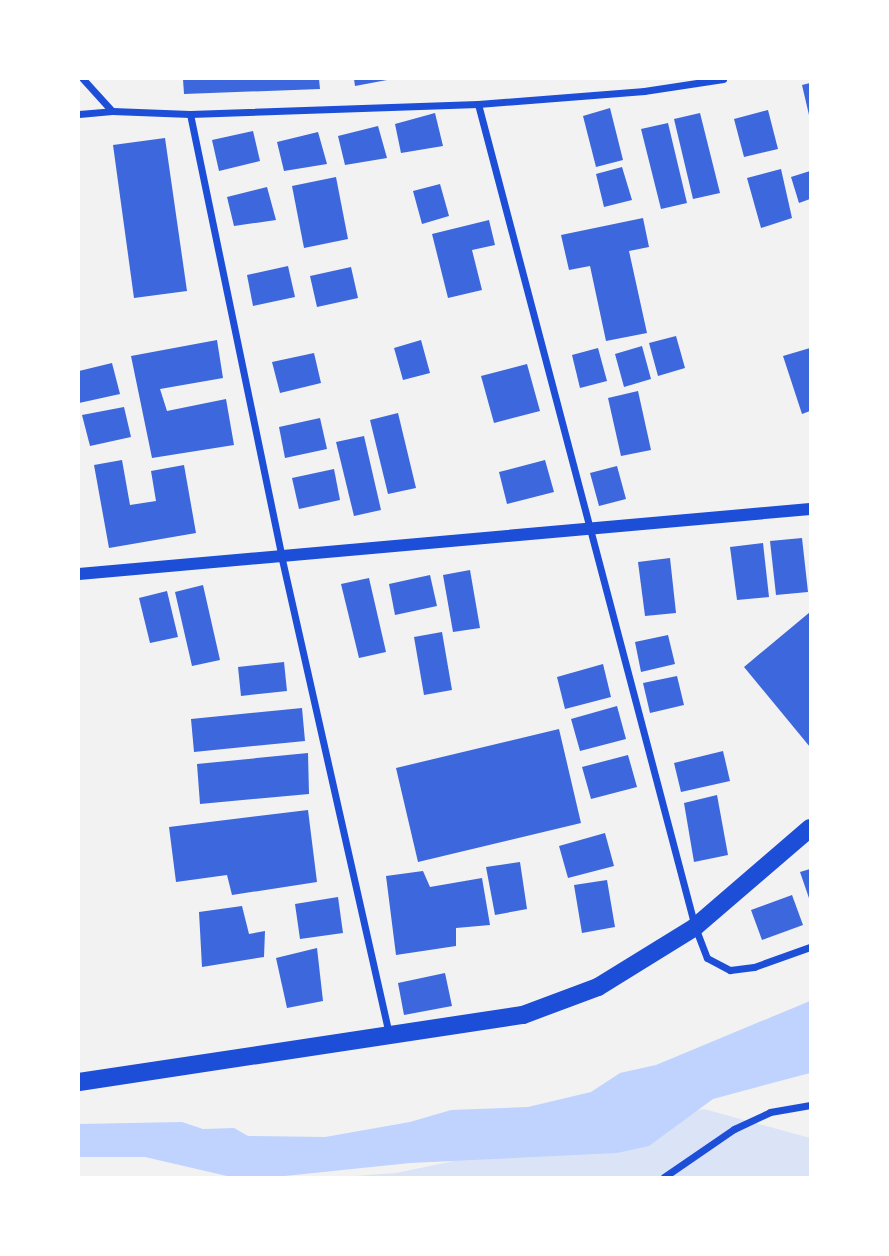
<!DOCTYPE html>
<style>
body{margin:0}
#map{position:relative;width:889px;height:1256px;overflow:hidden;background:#f2f2f2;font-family:Montserrat,sans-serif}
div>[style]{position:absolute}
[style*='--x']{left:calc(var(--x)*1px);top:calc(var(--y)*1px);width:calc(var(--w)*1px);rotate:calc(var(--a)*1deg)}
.green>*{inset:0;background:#dbe4f7}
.water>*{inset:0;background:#bfd3fe}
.building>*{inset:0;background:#3d67dc}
.minor>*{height:7px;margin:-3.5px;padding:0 3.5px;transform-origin:3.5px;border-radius:3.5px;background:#1d4ed8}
.tertiary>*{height:12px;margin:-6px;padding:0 6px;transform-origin:6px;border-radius:6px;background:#1d4ed8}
.primary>*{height:18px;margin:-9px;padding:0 9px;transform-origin:9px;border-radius:9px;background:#1d4ed8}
span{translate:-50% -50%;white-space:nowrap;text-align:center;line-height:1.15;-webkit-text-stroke:5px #fff;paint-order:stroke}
.frame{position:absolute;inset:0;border:80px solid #fff;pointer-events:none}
</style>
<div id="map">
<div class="green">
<i style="clip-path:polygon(704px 1109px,810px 1138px,810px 1177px,339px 1177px,396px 1173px)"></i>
</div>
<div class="water">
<i style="clip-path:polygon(810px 1001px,810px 1073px,713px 1099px,649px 1146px,617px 1153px,410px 1163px,275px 1177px,227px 1176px,145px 1157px,79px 1157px,79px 1124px,182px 1122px,203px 1129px,234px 1128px,248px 1136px,325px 1137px,410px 1122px,451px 1110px,528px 1107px,591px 1092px,620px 1073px,656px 1065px)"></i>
</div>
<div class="building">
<i style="clip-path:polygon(183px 79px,319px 79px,320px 89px,184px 94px)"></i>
<i style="clip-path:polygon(354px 79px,386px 79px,387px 80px,355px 86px)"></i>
<i style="clip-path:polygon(810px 83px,810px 115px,809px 115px,802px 85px)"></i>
<i style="clip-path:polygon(610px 108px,623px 160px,596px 167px,583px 116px)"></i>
<i style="clip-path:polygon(768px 110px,778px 149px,744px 157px,734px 119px)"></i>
<i style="clip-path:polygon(435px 113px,443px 146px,401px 153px,395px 124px)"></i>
<i style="clip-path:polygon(700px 113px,720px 193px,693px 199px,674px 119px)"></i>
<i style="clip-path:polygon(668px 123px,687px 203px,661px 209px,641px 129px)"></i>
<i style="clip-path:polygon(378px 126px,387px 158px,345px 165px,338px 136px)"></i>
<i style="clip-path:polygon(253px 131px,260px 161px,219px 171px,212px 140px)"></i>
<i style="clip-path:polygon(318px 132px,327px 164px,284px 171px,277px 142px)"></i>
<i style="clip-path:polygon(165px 138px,187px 291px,134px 298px,113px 145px)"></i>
<i style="clip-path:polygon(622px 167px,632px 200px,604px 207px,596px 174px)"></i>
<i style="clip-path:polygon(781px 169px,792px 218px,761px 228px,747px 178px)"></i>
<i style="clip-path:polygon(810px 171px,810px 199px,799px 203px,791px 177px)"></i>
<i style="clip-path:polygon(336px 177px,348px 239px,304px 248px,292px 186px)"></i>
<i style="clip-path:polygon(440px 184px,449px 216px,422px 224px,413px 191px)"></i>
<i style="clip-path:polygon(267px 187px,276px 220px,234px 226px,227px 197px)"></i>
<i style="clip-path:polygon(643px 218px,649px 247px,629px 251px,647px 333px,606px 341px,590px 266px,569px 270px,561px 235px)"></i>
<i style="clip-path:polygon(489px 220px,495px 245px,472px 250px,482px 290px,448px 298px,432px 234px)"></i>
<i style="clip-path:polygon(288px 266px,295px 297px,253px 306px,247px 275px)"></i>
<i style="clip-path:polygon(351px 267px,358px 298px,317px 307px,310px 276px)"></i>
<i style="clip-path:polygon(676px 336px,685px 368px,658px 376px,649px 343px)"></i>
<i style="clip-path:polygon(217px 340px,223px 378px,160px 389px,167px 411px,226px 399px,234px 445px,152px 458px,131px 356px)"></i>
<i style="clip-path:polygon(421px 340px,430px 373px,403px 380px,394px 348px)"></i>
<i style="clip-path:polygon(642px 346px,651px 379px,624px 387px,615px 354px)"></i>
<i style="clip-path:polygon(598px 348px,607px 381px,580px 388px,572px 355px)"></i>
<i style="clip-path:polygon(810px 348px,810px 411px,802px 414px,783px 356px)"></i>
<i style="clip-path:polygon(314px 353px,321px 383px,280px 393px,272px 362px)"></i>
<i style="clip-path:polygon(112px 363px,120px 394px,79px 403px,79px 371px)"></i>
<i style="clip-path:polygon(527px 364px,540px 411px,494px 423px,481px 376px)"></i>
<i style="clip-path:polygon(638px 391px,651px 450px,621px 456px,608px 398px)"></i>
<i style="clip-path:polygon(124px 407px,131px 437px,90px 446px,82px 415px)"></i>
<i style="clip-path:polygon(398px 413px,416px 488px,388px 494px,370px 420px)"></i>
<i style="clip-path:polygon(320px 418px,327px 449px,285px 458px,279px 427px)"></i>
<i style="clip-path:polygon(364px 436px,381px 510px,354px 516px,336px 442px)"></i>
<i style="clip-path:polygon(122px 460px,130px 505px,156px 501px,151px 471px,184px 465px,196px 533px,109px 548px,94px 465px)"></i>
<i style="clip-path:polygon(545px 460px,554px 492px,507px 504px,499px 472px)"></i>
<i style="clip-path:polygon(617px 466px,626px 499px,599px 506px,590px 473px)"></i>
<i style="clip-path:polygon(334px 469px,340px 500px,299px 509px,292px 478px)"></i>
<i style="clip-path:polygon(802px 538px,808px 592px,776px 595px,770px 541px)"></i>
<i style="clip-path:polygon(763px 543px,769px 597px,737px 600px,730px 547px)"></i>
<i style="clip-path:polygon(670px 558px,676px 613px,645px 616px,638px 562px)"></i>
<i style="clip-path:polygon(470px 570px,480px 628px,453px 632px,443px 575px)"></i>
<i style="clip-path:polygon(430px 575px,437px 606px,395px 615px,389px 584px)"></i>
<i style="clip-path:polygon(369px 578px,386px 652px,359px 658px,341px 584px)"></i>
<i style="clip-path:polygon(203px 585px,220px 660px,192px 666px,175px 592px)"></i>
<i style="clip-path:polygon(167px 591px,178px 637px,150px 643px,139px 598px)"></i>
<i style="clip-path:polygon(810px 612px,810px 747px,744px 667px)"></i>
<i style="clip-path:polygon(442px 632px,452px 690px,424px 695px,414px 637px)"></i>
<i style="clip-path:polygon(668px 635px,675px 664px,641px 672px,635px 642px)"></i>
<i style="clip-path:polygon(284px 662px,287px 691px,241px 696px,238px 667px)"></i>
<i style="clip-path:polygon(603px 664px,611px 697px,565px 709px,557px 677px)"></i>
<i style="clip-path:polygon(677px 676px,684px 705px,650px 713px,643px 683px)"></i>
<i style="clip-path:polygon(617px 706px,626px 739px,580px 751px,571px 719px)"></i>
<i style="clip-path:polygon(302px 708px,305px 741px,194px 752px,191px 719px)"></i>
<i style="clip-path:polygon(559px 729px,581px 823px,418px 862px,396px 768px)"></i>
<i style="clip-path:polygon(723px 751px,730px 781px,681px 792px,674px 763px)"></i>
<i style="clip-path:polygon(308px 753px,309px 794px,200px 804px,197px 764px)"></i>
<i style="clip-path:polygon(628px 755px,637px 787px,591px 799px,582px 767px)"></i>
<i style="clip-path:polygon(717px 795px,728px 855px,694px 862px,684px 803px)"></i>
<i style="clip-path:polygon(308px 810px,317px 882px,232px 895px,227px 875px,176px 882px,169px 827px)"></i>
<i style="clip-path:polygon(605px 833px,614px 866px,568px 878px,559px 846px)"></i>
<i style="clip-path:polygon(520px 862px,527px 909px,495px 915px,486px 867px)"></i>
<i style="clip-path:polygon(810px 869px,810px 901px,800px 872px)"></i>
<i style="clip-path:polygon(423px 871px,430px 887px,482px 878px,490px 925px,456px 928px,456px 946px,396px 955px,386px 876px)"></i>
<i style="clip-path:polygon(607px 880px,615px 927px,582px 933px,574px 885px)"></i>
<i style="clip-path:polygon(792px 895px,803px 925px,762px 940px,751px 910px)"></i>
<i style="clip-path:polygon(338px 897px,343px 933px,300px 939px,295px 904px)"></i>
<i style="clip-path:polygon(242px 906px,249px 934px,265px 931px,264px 957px,202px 967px,199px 912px)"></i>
<i style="clip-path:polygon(317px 948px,323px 1001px,287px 1008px,276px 958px)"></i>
<i style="clip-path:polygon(445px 973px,452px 1006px,404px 1015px,398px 983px)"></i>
</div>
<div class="minor">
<i style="--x:83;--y:79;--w:43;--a:47.8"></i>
<i style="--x:478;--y:104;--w:851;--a:75.23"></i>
<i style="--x:695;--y:927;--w:33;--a:69"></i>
<i style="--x:707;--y:958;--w:26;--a:28"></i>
<i style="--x:730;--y:970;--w:24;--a:-7"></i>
<i style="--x:754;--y:967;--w:59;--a:-19.7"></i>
<i style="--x:79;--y:114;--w:33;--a:-5"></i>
<i style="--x:112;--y:111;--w:78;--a:2.2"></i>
<i style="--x:190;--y:114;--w:288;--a:-2"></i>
<i style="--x:478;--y:104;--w:167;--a:-4.5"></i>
<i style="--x:644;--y:91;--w:80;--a:-8.6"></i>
<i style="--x:190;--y:114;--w:450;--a:78.3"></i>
<i style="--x:281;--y:555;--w:491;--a:77.3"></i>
<i style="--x:664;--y:1177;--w:85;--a:-34.4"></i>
<i style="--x:734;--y:1129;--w:40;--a:-25"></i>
<i style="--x:770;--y:1112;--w:41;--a:-9.9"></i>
</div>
<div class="tertiary">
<i style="--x:79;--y:574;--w:734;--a:-5.08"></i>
</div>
<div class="primary">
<i style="--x:79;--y:1082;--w:449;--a:-8.6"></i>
<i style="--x:523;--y:1015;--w:80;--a:-20.5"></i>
<i style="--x:598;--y:987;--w:114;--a:-31.7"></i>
<i style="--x:695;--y:927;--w:152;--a:-40.7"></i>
</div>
<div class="frame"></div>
</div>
